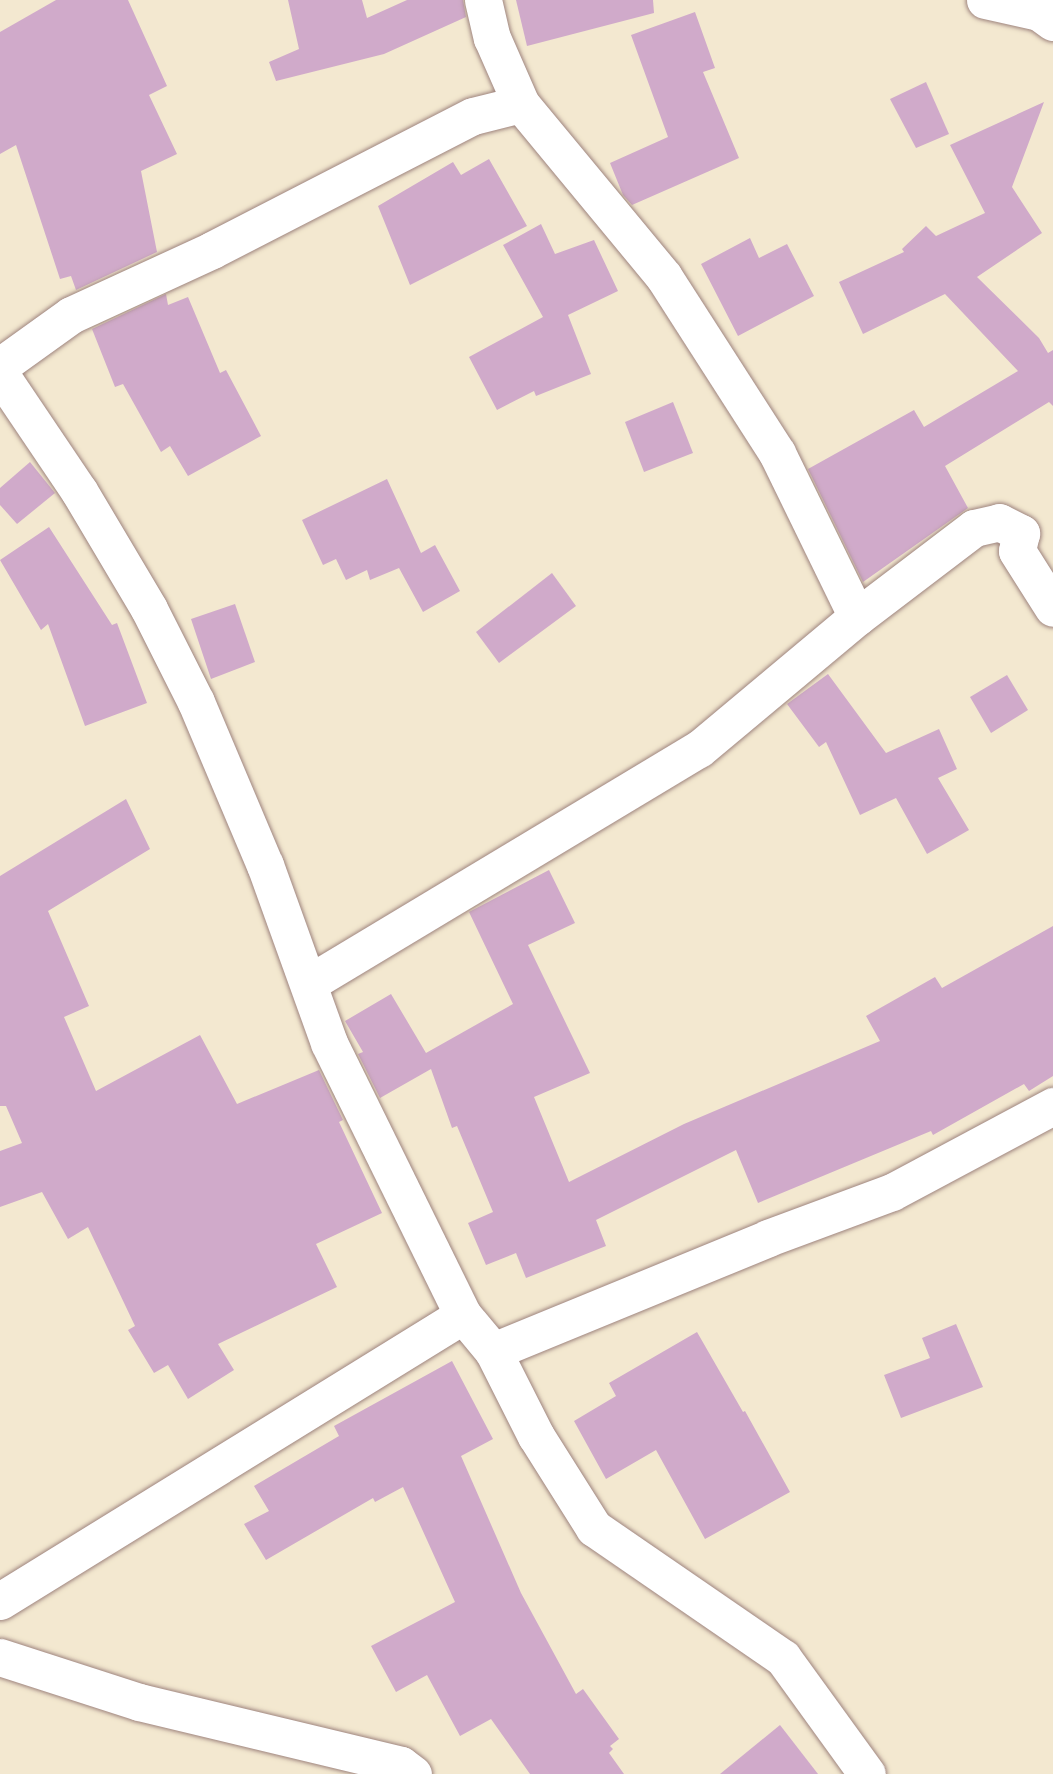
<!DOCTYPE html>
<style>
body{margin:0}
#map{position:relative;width:1053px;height:1774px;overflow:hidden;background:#f3e8d0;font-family:Cardo,serif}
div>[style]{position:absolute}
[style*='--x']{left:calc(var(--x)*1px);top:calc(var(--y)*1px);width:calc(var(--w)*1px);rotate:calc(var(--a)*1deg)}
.building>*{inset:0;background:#d0aaca}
.roads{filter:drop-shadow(0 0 2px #9e847e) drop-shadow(0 0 2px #9e847e)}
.street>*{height:37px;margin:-18.5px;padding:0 18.5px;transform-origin:18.5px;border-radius:18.5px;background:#fff}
span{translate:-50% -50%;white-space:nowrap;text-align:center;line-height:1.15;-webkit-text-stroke:7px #fbf7ec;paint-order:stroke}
</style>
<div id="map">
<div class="building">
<i style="clip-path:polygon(56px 0,128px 0,167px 86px,149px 95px,177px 154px,141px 171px,157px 252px,76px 290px,71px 276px,60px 279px,16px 145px,0 154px,0 32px)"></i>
<i style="clip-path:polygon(288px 0,362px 0,367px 18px,407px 0,463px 0,466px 17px,384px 54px,276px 81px,269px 62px,299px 49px)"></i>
<i style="clip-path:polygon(516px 0,653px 0,654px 13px,527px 46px)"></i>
<i style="clip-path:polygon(695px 12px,715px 68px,703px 72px,739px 158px,632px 205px,623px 195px,610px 163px,668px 137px,631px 35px)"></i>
<i style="clip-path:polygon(926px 82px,949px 134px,916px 148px,890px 99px)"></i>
<i style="clip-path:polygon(1044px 102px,1012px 187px,1042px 233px,977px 277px,1039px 338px,1048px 353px,1053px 350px,1053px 406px,1049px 402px,945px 466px,968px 508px,863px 582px,808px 469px,914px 410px,924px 427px,1018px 371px,945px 294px,863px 334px,839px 282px,904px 252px,902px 249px,926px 226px,936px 236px,985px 213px,950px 145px)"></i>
<i style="clip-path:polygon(489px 159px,527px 226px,410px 285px,378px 206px,453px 162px,461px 175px)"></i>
<i style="clip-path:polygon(541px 224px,555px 254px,594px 240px,618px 291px,568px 315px,591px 374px,536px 396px,534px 391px,497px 410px,469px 357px,543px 317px,503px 245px)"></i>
<i style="clip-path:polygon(750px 238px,759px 258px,787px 244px,814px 296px,738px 336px,701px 264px)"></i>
<i style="clip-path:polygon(166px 294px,168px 305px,188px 297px,220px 373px,226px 370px,261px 436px,188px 476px,170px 446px,161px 452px,123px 384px,115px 387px,92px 329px)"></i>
<i style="clip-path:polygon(673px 402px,693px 453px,644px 472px,625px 422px)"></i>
<i style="clip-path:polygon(30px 462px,55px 493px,17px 524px,0 505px,0 488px)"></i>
<i style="clip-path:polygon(387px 479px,421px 553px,435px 545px,460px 591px,423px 612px,399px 568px,370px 580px,367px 570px,346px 580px,336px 559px,323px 565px,302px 520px)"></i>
<i style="clip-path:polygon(49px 527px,112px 625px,117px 623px,147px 703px,85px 726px,48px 624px,41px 630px,0 560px)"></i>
<i style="clip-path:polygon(552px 573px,576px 606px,499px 663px,476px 632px)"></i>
<i style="clip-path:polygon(235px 604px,255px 662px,211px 679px,191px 619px)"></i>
<i style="clip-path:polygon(828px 674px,886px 753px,939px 729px,957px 769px,938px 778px,969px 830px,927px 854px,896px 798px,860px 815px,826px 742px,819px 747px,787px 704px)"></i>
<i style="clip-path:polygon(1007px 675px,1028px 710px,991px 733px,970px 697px)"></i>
<i style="clip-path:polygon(126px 799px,150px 849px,48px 911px,89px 1006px,64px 1017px,96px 1091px,200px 1035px,237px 1104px,319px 1070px,343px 1120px,339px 1122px,382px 1213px,316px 1244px,337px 1287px,218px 1344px,234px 1370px,188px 1399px,168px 1365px,154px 1373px,128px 1330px,135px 1326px,88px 1227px,68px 1239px,42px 1192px,0 1207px,0 1151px,22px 1143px,6px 1106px,0 1106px,0 876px)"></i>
<i style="clip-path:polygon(549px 870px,575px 923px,528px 945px,590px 1073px,534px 1097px,569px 1182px,684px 1124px,880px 1041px,866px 1016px,935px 977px,942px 988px,1053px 926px,1053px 1076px,1029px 1091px,1024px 1084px,933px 1135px,931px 1131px,758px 1203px,736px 1150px,596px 1220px,606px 1246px,526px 1278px,516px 1253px,486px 1265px,468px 1223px,493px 1212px,457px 1126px,452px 1128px,431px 1069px,380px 1098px,358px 1054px,363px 1052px,345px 1021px,391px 994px,426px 1053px,513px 1004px,469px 912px)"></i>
<i style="clip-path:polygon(956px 1324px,983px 1387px,901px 1418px,884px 1375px,930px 1358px,922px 1338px)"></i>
<i style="clip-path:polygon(697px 1332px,743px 1412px,745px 1411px,790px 1492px,705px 1539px,656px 1450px,606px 1479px,574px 1421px,616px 1396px,609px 1383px)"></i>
<i style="clip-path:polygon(452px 1361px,493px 1439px,461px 1456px,521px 1593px,576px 1694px,583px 1689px,619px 1739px,610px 1746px,613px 1749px,609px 1753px,624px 1774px,530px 1774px,491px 1719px,460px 1736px,427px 1675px,396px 1692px,371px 1646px,455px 1602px,403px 1487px,375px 1502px,373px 1498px,266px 1560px,244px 1524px,269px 1511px,254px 1486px,339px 1436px,334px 1426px)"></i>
<i style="clip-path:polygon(780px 1725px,818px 1774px,720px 1774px)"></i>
</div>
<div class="roads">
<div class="street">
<i style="--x:483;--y:0;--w:39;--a:77"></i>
<i style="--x:492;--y:38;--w:72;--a:66.3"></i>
<i style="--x:985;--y:0;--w:55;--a:12.5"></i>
<i style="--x:1039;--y:12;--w:17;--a:36"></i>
<i style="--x:0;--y:366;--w:87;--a:-35.7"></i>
<i style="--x:71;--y:315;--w:155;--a:-24.7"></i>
<i style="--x:212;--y:250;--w:293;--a:-27.2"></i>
<i style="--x:473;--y:116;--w:49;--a:-14"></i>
<i style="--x:521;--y:104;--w:224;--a:50.4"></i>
<i style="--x:664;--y:277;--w:209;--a:57.3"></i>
<i style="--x:777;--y:453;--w:182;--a:64"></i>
<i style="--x:0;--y:374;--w:141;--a:56"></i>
<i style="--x:79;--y:491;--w:137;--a:59.3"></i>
<i style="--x:149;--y:609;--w:104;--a:63.2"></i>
<i style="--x:196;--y:702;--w:177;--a:67.1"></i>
<i style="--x:265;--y:865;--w:189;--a:70.2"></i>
<i style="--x:329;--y:1043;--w:303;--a:63.8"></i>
<i style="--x:309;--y:983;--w:455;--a:-31"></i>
<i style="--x:699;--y:749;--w:206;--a:-39.9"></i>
<i style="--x:857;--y:617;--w:147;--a:-37.3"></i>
<i style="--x:974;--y:528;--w:26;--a:-13"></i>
<i style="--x:999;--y:522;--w:25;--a:27"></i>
<i style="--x:1021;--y:533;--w:18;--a:103"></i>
<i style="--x:1017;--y:551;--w:67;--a:57.7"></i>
<i style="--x:493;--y:1351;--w:95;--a:63.2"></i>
<i style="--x:536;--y:1436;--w:109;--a:57.8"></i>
<i style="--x:594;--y:1528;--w:229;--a:34.5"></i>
<i style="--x:783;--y:1658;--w:143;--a:54.1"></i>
<i style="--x:0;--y:1601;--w:544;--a:-31.7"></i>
<i style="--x:463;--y:1315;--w:47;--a:50.2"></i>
<i style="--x:493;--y:1351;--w:297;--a:-22.3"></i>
<i style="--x:768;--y:1238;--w:132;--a:-20.4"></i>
<i style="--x:892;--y:1192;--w:183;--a:-28.1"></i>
<i style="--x:0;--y:1657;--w:146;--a:17.9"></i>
<i style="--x:139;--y:1702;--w:269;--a:13.5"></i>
<i style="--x:401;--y:1765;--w:15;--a:37"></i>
</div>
</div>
</div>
